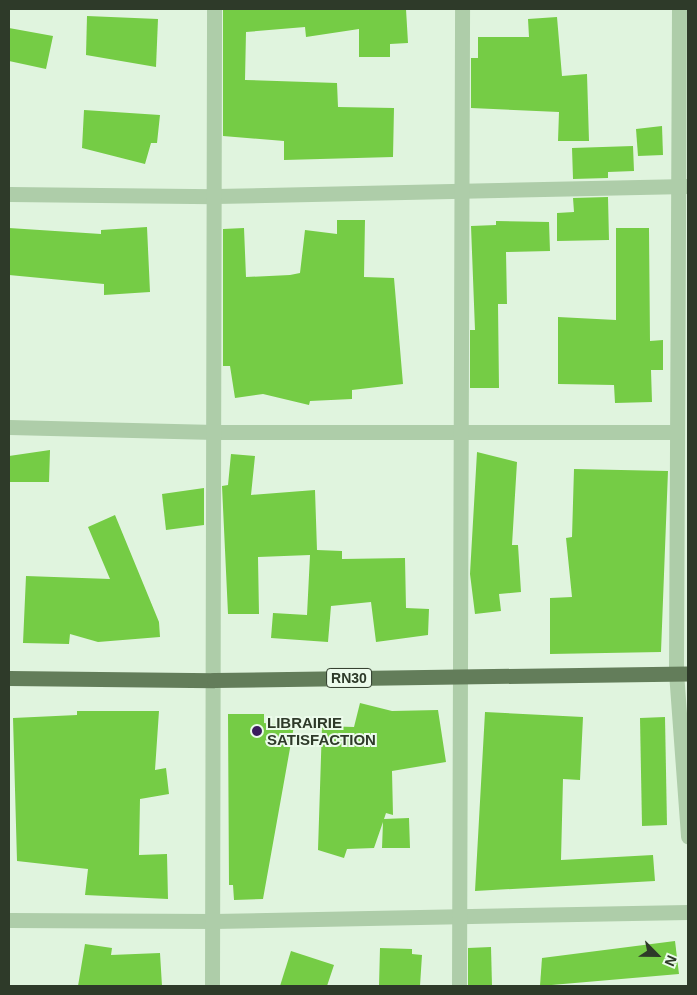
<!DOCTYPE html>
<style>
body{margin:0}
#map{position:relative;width:697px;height:995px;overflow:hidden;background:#e0f4de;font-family:Helvetica,sans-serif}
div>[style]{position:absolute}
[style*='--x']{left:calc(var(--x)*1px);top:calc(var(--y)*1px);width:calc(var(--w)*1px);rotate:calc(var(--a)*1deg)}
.building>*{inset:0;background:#75cc45}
.street>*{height:15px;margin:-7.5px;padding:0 7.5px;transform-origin:7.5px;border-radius:7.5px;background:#aecda9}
.primary>*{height:15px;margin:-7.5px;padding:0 7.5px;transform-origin:7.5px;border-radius:7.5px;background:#637d5a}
.dots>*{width:14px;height:14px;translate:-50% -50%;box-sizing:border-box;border:2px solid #ecfbeb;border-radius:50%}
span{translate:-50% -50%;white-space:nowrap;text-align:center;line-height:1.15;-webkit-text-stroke:4px #ecfbeb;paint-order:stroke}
.shield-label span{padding:1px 4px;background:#ecfbeb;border:1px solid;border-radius:4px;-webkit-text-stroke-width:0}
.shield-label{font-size:14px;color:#2e3a29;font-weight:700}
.poi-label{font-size:15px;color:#2e3a29;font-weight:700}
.left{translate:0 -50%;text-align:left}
.frame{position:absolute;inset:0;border:10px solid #2e3a29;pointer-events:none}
.north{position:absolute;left:632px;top:930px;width:50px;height:50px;-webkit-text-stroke:4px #ecfbeb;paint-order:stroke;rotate:113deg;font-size:14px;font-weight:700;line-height:20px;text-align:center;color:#2e3a29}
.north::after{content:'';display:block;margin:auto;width:18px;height:22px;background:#2e3a29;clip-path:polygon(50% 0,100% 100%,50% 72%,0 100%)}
</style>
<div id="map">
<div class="building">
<i style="clip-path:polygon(223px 9px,406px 9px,408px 43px,390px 44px,390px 57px,359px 57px,359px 29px,306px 37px,305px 27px,246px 32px,245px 80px,337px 83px,338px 107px,394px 108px,393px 157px,284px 160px,284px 141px,223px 136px)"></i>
<i style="clip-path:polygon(87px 16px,158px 19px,156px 67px,86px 55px)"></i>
<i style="clip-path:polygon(557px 17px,562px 76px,587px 74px,589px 141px,558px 141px,559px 112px,471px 108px,471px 58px,478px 58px,478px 37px,529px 37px,528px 19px)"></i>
<i style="clip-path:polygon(9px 28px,53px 36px,46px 69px,9px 61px)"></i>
<i style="clip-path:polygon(84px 110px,160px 115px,157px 143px,151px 143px,145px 164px,82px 148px)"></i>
<i style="clip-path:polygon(662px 126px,663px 155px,638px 156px,636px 129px)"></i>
<i style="clip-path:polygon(633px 146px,634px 171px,608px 172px,608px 178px,573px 179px,572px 148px)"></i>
<i style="clip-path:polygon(608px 197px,609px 240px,557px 241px,557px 213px,574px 212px,573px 198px)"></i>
<i style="clip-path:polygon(337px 220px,365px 220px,364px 277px,394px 278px,403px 384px,352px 390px,352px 399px,310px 401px,309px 405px,263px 394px,235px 398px,230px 366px,223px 366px,223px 229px,244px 228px,246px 277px,290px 275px,300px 273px,305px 230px,337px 234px)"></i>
<i style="clip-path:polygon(496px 221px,549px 222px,550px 251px,506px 252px,507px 304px,498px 304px,499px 388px,470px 388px,470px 330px,475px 330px,471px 226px,496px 225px)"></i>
<i style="clip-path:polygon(147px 227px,150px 292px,104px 295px,104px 284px,9px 275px,9px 228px,101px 234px,101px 230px)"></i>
<i style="clip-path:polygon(616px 228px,649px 228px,650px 341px,663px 340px,663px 370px,651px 370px,652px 402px,615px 403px,614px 385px,558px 384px,558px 317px,616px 320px)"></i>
<i style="clip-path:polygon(50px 450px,49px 482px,9px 482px,9px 456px)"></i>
<i style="clip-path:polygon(477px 452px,517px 462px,512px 545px,518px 545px,521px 592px,499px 594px,501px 611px,475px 614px,470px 574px)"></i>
<i style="clip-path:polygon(231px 454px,255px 456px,251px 495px,315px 490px,317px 550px,342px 551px,342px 559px,405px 558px,406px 608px,429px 609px,428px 635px,376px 642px,371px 602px,331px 606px,328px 642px,271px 638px,273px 613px,307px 615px,310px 555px,258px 557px,259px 614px,228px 614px,222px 486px,228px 485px)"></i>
<i style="clip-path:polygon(574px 469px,668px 471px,661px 652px,550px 654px,550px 598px,572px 597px,566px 538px,572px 537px)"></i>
<i style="clip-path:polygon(204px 488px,204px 525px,166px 530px,162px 494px)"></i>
<i style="clip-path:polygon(115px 515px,159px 622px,160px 637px,98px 642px,70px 634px,69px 644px,23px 643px,26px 576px,110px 579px,88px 527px)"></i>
<i style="clip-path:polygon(360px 703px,392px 711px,438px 710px,446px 762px,392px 771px,393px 815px,386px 813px,384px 819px,409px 818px,410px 848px,382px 848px,383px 822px,374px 848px,347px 849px,344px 858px,318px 850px,322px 726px,354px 727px)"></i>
<i style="clip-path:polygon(77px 711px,159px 711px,155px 770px,166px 768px,169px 794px,140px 799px,139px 855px,167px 854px,168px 899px,85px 895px,88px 869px,17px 861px,13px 718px,77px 715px)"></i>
<i style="clip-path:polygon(485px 712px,583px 717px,580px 780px,563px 779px,561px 860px,653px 855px,655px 881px,475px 891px)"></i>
<i style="clip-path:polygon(228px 714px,264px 714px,264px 723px,294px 726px,263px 899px,234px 900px,233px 885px,229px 885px)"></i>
<i style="clip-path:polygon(665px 717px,667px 825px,642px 826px,640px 718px)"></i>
<i style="clip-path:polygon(675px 941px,679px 974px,540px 986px,542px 958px)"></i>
<i style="clip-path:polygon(85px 944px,112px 948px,111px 955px,160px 953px,162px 986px,78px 986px)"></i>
<i style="clip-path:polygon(491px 947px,492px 986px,468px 986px,468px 948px)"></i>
<i style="clip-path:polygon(380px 948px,412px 949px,412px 954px,422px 955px,420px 986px,379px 986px)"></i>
<i style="clip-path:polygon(291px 951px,334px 965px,327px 986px,280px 986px)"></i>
</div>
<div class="street">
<i style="--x:679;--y:9;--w:663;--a:90.26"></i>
<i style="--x:676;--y:672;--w:165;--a:85.8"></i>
<i style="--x:9;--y:194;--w:206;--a:0.6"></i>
<i style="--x:215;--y:196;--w:472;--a:-1.2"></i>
<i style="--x:9;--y:427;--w:206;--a:1.4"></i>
<i style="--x:215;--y:432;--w:462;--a:0"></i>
<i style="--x:9;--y:920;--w:204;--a:0.3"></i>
<i style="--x:213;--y:921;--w:475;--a:-1.1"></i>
<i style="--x:212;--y:986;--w:977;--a:-89.88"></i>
<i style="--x:459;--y:986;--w:977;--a:-89.82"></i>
</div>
<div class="primary">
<i style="--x:9;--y:678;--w:205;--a:0.6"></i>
<i style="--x:214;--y:680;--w:474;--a:-0.8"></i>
</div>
<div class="dots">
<i style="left:257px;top:731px;background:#3b1c5e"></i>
</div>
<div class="shield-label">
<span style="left:349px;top:678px">RN30</span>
</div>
<div class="poi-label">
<span class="left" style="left:267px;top:731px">LIBRAIRIE<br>SATISFACTION</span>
</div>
<div class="frame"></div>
<div class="north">N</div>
</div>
